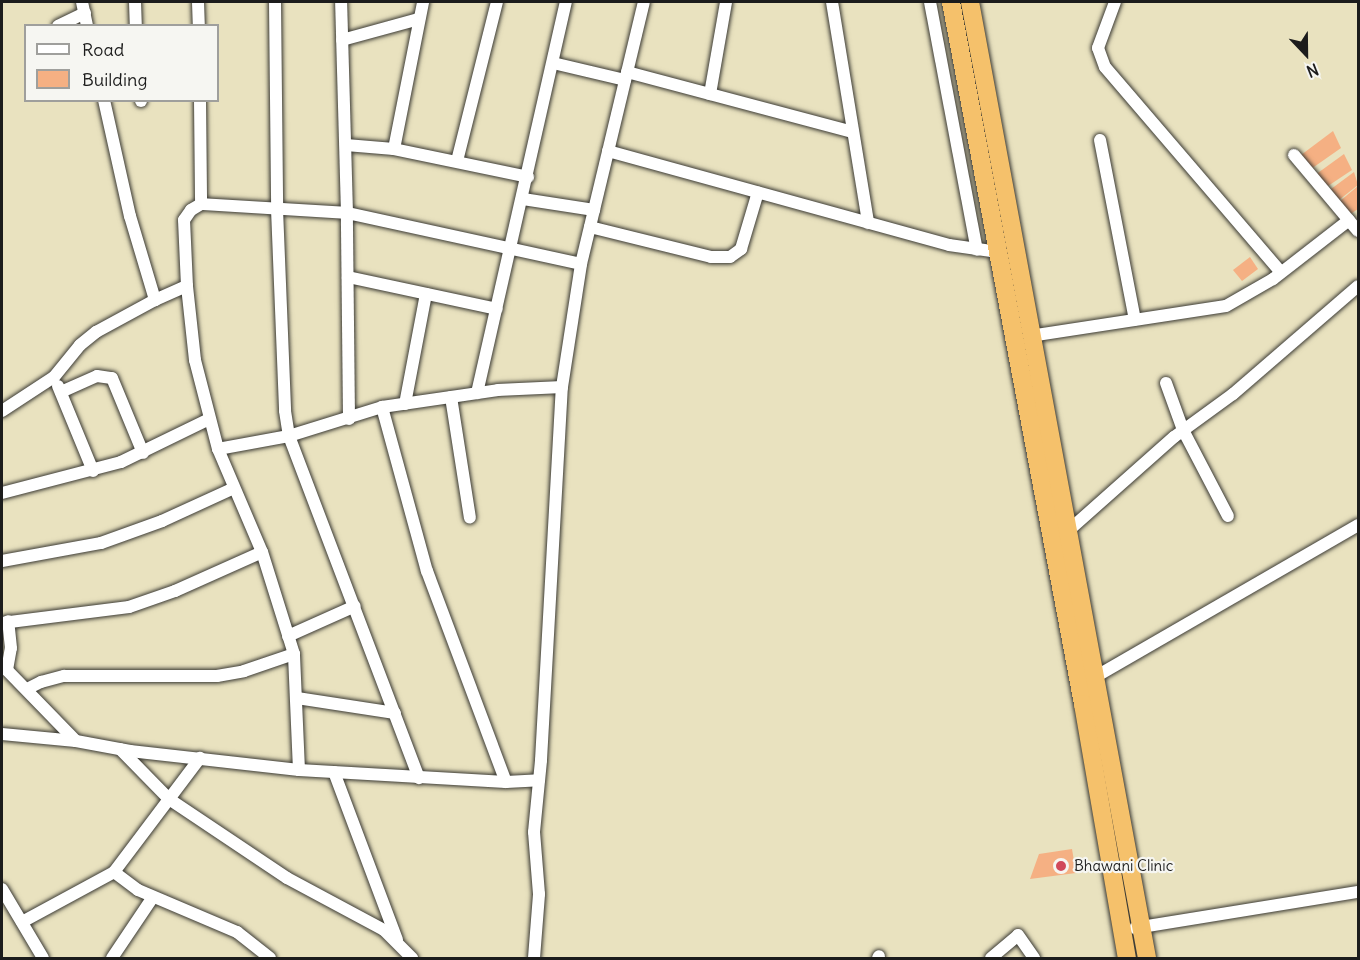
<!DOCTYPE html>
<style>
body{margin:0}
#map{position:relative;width:1360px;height:960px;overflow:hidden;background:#e9e2bf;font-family:Delius,sans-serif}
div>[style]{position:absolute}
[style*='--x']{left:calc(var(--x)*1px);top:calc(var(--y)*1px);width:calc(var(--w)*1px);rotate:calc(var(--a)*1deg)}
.building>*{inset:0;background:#f5b083}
.roads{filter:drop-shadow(0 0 2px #3b3a34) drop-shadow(0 0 2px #3b3a34)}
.minor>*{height:12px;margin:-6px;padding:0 6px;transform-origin:6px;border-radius:6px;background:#fff}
.highway>*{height:18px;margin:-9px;padding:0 9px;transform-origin:9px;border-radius:9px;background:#f5c16b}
.dots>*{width:16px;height:16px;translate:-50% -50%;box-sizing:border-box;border:3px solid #f6f6f2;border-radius:50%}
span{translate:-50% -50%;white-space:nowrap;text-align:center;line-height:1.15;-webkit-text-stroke:4.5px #f6f6f2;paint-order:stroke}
.poi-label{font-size:15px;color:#1c1c1c}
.left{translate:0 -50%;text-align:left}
.frame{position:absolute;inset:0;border:3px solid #1c1c1c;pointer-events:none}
.legend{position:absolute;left:24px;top:24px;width:195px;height:78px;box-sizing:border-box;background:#f6f6f2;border:2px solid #9f9f9c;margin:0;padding:8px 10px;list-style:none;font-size:18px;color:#1c1c1c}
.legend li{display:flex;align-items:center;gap:12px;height:30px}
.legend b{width:30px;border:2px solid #9f9f9c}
.north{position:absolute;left:1276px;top:24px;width:60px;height:60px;-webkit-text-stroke:4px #f6f6f2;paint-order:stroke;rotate:158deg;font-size:16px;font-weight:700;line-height:24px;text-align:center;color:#1c1c1c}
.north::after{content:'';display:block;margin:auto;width:21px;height:27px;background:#1c1c1c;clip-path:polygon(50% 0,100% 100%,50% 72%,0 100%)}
</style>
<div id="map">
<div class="building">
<i style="clip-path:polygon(1333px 131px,1341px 148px,1311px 169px,1301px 155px)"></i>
<i style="clip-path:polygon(1344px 154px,1352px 170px,1325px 188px,1315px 175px)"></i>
<i style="clip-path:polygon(1354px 172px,1358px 185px,1339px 200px,1331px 189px)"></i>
<i style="clip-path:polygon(1358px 186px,1358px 209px,1349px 215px,1340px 201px)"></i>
<i style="clip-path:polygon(1250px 257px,1258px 269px,1242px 281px,1233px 270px)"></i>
<i style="clip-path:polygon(1072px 849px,1076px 873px,1030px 879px,1039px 854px)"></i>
</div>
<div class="roads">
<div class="minor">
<i style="--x:82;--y:2;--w:25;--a:78"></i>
<i style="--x:135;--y:2;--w:24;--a:88"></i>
<i style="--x:198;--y:2;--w:24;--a:88"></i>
<i style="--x:275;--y:2;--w:207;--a:89.4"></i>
<i style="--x:277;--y:209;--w:202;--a:87.7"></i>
<i style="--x:285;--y:411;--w:25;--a:81"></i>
<i style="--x:289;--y:436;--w:366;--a:69.2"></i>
<i style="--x:832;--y:2;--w:224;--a:80.7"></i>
<i style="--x:930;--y:2;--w:252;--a:79.3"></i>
<i style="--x:1115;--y:2;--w:49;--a:110.3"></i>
<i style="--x:1098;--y:48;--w:20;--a:70"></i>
<i style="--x:1105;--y:67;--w:270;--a:49.4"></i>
<i style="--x:58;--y:26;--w:30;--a:-26"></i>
<i style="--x:342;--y:40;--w:80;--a:-15.3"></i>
<i style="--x:553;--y:63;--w:74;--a:13.3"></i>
<i style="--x:627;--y:72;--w:234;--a:14.9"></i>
<i style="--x:710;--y:94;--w:93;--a:-80.1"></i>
<i style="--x:104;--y:100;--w:119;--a:77.4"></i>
<i style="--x:130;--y:216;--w:88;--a:73.4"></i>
<i style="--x:141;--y:100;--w:1;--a:90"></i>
<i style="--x:200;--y:100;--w:104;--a:89.4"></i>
<i style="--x:1100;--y:140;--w:183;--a:79"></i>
<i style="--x:346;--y:145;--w:48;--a:4.8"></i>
<i style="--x:394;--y:149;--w:137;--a:11.8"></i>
<i style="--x:394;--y:149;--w:150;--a:-78.8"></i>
<i style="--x:608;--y:151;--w:354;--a:15.4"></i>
<i style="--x:949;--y:245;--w:50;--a:8"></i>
<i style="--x:1294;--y:155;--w:99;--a:49.9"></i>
<i style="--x:457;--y:161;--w:164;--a:-75.9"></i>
<i style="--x:523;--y:199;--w:72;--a:8.8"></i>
<i style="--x:590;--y:227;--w:125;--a:13.9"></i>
<i style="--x:711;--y:257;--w:19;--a:0"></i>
<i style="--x:730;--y:257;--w:14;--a:-36"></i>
<i style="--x:741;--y:249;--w:59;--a:-73.4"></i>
<i style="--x:348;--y:277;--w:152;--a:12.1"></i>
<i style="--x:1030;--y:336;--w:198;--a:-8.7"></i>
<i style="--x:1226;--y:306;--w:54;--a:-29.9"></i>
<i style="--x:1273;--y:279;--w:96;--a:-37.8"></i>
<i style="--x:1166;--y:383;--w:50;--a:70.1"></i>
<i style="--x:1183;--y:430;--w:97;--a:62.4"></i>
<i style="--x:58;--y:386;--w:92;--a:67.6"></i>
<i style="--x:61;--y:392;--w:39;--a:-24"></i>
<i style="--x:97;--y:376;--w:15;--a:8"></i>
<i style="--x:112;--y:378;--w:81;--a:67.5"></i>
<i style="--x:477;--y:393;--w:401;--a:-77.2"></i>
<i style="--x:451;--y:397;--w:122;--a:81.1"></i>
<i style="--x:405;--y:404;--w:112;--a:-79.2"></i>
<i style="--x:382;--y:407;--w:117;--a:-8.3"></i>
<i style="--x:498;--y:390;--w:64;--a:-2.7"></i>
<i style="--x:2;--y:411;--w:62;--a:-33.2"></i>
<i style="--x:54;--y:377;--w:41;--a:-50.9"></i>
<i style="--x:80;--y:345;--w:21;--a:-39"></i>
<i style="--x:96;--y:332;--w:67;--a:-28.5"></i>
<i style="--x:155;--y:300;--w:35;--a:-24"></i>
<i style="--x:349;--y:419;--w:206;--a:-90.6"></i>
<i style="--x:347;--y:213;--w:239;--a:12.3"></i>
<i style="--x:218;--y:449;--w:92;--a:-104.5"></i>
<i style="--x:195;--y:360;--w:74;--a:-96.2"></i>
<i style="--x:187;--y:286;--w:66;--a:-92.6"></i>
<i style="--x:184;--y:220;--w:12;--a:-55"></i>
<i style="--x:191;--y:210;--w:12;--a:-31"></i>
<i style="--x:201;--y:204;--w:146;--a:3.5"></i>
<i style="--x:347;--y:213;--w:211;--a:-91.6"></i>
<i style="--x:2;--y:493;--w:123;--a:-14.6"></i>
<i style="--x:121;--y:462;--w:98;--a:-26"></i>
<i style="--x:1068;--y:531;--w:142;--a:-41.6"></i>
<i style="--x:1174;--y:437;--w:73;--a:-36.1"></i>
<i style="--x:1233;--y:394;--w:165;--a:-40.8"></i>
<i style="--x:2;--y:561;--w:101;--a:-10.3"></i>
<i style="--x:101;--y:543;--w:65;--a:-19.8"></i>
<i style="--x:162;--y:521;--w:79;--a:-24.6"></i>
<i style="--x:2;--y:623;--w:128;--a:-7.2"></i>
<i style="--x:129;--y:607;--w:49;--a:-19.2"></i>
<i style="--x:175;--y:591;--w:95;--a:-24.1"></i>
<i style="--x:288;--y:636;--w:73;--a:-24.1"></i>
<i style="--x:2;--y:665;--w:106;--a:45.8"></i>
<i style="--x:7;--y:670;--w:22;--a:-80"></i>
<i style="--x:11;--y:648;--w:27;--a:-96"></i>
<i style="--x:1095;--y:677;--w:304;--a:-30"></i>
<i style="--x:27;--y:689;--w:16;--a:-27"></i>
<i style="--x:41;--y:682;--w:24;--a:-15"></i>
<i style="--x:64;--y:676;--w:153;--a:0"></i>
<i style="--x:217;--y:676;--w:27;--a:-10"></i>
<i style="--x:244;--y:671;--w:53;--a:-18.8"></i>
<i style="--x:297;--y:698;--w:99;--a:8.7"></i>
<i style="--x:2;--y:734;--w:74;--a:5.4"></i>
<i style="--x:76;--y:741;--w:55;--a:10.5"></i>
<i style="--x:130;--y:751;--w:170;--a:6.4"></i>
<i style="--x:299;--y:770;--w:207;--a:3.3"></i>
<i style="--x:506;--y:782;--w:33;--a:-3"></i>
<i style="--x:120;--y:749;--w:70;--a:45.6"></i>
<i style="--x:169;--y:799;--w:142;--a:33.8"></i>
<i style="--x:287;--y:878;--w:110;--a:28.2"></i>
<i style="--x:384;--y:930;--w:40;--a:45"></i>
<i style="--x:299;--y:770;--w:116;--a:-92.5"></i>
<i style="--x:294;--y:654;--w:107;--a:-107.4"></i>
<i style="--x:262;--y:552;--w:112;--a:-113.1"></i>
<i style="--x:218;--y:449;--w:72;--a:-10.4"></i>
<i style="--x:289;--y:436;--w:97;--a:-17.3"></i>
<i style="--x:382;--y:407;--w:170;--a:74.7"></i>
<i style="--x:427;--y:571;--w:225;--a:69.5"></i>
<i style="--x:334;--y:772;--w:179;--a:69.4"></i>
<i style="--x:114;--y:872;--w:30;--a:37"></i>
<i style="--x:138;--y:890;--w:108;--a:23"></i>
<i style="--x:237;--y:932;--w:42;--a:38.2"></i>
<i style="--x:2;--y:889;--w:80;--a:59.3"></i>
<i style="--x:22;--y:922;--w:105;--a:-28.5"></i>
<i style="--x:114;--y:872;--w:143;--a:-53"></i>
<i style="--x:1135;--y:928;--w:226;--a:-9.2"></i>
<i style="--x:112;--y:958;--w:73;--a:-56.1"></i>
<i style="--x:534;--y:958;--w:64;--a:-85.5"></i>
<i style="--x:539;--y:894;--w:62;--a:-94.6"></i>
<i style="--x:534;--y:832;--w:72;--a:-84.4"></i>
<i style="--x:541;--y:760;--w:374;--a:-86.8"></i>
<i style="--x:562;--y:387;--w:124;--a:-81.2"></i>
<i style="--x:581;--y:264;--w:269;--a:-76.5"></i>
<i style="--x:878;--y:958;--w:2;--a:-63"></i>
<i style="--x:991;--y:958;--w:35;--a:-40"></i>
<i style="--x:1018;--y:935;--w:28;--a:55"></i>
</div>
<div class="highway">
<i style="--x:951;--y:2;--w:714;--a:79.35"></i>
<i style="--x:1083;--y:704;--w:258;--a:80.2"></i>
<i style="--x:970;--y:2;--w:972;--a:79.51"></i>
</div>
</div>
<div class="dots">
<i style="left:1061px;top:866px;background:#d1495b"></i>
</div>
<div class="poi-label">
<span class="left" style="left:1074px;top:866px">Bhawani Clinic</span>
</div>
<div class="frame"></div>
<ul class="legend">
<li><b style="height:8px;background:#fff"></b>Road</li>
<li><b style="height:16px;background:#f5b083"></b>Building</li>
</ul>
<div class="north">N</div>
</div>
